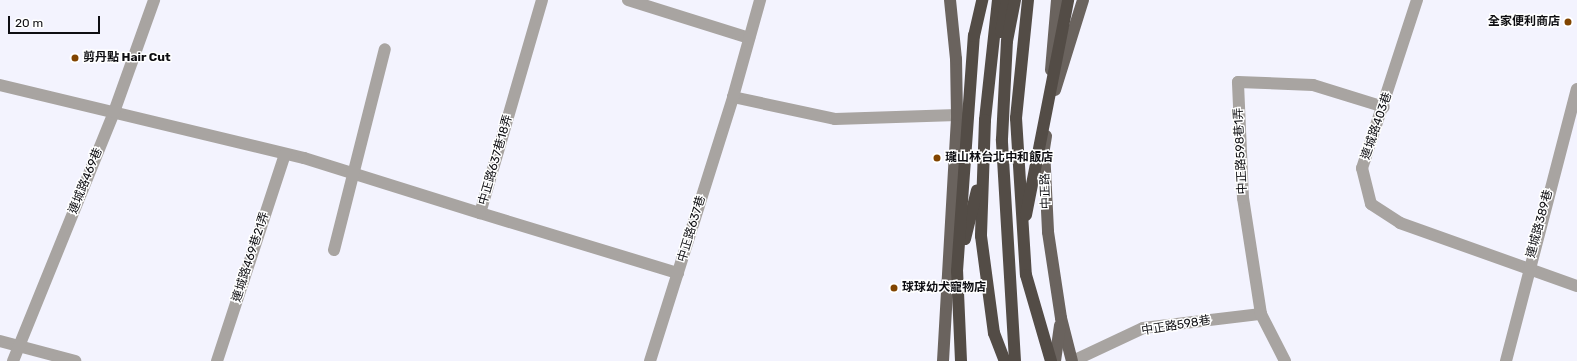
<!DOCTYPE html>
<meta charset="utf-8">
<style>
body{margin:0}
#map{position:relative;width:1577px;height:361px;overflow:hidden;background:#f3f3fe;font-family:Rubik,"Noto Sans TC",sans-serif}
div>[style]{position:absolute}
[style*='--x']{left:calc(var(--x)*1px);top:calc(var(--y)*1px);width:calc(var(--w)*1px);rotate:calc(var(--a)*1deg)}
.minor>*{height:12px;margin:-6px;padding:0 6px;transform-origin:6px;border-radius:6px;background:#a8a4a1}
.major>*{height:12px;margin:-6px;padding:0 6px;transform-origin:6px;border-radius:6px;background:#6a635e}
.highway>*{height:12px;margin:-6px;padding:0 6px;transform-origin:6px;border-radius:6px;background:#534c46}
.dots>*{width:11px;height:11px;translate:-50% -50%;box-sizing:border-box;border:2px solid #fff;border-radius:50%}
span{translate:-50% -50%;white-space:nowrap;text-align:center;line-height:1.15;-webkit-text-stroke:3px #fff;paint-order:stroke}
.poi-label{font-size:12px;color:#0e0e12;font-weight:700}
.right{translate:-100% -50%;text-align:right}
.left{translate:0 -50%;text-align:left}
.street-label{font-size:12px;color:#0e0e12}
.scale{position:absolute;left:8px;top:16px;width:92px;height:18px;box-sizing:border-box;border:2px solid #0e0e12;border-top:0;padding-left:5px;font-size:12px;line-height:14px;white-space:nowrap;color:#0e0e12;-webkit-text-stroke:3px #fff;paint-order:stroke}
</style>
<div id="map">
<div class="minor">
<i style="--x:542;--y:0;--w:222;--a:106.2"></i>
<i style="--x:480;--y:213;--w:207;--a:16.9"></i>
<i style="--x:628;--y:0;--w:127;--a:17.4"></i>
<i style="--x:1417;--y:0;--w:177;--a:108.1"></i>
<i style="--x:1362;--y:168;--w:37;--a:76"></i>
<i style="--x:1371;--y:204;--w:35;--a:33"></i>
<i style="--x:1400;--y:223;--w:188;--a:19.6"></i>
<i style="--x:0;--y:85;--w:313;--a:13.5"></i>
<i style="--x:304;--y:158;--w:184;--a:17.4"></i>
<i style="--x:733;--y:97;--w:104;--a:12.2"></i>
<i style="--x:835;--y:119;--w:122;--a:-1.9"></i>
<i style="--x:334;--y:250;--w:207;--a:-75.8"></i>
<i style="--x:0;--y:341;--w:78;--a:14.9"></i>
<i style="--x:13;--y:361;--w:269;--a:-67.9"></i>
<i style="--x:114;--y:112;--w:119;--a:-70.3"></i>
<i style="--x:217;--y:361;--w:218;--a:-71.8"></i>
<i style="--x:650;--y:361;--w:277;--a:-72.5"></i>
<i style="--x:733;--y:97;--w:101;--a:-74.4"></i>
<i style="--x:1073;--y:361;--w:77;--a:-25.2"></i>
<i style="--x:1143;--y:328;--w:119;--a:-6.8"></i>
<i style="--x:1285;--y:361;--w:53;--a:-117.1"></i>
<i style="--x:1261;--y:314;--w:117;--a:-98.8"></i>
<i style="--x:1243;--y:198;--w:116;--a:-92.5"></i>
<i style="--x:1238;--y:82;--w:75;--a:2.3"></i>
<i style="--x:1313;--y:85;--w:74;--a:17.2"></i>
<i style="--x:1506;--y:361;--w:281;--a:-75.4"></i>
</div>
<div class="major">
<i style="--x:1051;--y:70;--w:70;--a:-85.1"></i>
<i style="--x:1055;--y:90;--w:94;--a:-72.7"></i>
<i style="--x:1046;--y:136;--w:13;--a:99"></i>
<i style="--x:1044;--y:149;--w:83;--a:87.2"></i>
<i style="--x:1048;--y:232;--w:87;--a:81.4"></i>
<i style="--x:1061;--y:318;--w:44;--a:75.7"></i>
<i style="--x:943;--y:361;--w:246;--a:-86.7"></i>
<i style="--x:957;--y:115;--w:56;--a:-91"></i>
<i style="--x:956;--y:59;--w:59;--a:-95.8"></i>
<i style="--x:1055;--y:361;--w:36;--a:-82"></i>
</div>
<div class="highway">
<i style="--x:998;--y:0;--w:121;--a:96.2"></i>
<i style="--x:985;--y:120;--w:116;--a:92"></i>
<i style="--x:981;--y:236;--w:98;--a:82.4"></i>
<i style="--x:994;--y:333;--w:30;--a:69"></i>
<i style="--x:1028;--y:0;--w:119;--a:95.8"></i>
<i style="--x:1016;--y:118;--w:157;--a:86.4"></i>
<i style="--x:1026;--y:275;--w:90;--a:73.8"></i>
<i style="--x:1001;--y:32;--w:33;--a:-79"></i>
<i style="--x:1026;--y:215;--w:219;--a:-78.9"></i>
<i style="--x:965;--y:239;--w:50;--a:-76.2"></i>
<i style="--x:961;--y:361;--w:90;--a:-92.5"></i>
<i style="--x:957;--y:271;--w:236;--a:-85.9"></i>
<i style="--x:974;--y:36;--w:37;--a:-77"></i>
<i style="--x:1015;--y:361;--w:222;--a:-93.4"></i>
<i style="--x:1002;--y:139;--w:98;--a:-87.1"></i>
<i style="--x:1007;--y:41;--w:42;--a:-79"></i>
</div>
<div class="dots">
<i style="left:1568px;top:22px;background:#814400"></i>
<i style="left:75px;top:58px;background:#814400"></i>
<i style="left:937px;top:158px;background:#814400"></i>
<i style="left:894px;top:288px;background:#814400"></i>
</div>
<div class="poi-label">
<span class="right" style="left:1560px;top:22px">全家便利商店</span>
<span class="left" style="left:83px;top:58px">剪丹點 Hair Cut</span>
<span class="left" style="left:945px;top:158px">瓏山林台北中和飯店</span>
<span class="left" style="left:902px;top:288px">球球幼犬寵物店</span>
</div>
<div class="street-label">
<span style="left:1377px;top:126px;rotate:-71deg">連城路403巷</span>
<span style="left:1241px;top:151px;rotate:-93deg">中正路598巷1弄</span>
<span style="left:496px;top:160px;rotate:-74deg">中正路637巷18弄</span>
<span style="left:86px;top:181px;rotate:-68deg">連城路469巷</span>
<span style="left:1046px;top:191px;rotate:-92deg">中正路</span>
<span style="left:1540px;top:224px;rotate:-75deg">連城路389巷</span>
<span style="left:692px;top:229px;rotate:-73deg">中正路637巷</span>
<span style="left:251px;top:257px;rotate:-72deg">連城路469巷21弄</span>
<span style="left:1176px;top:326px;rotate:-9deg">中正路598巷</span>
</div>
<div class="scale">20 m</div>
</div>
